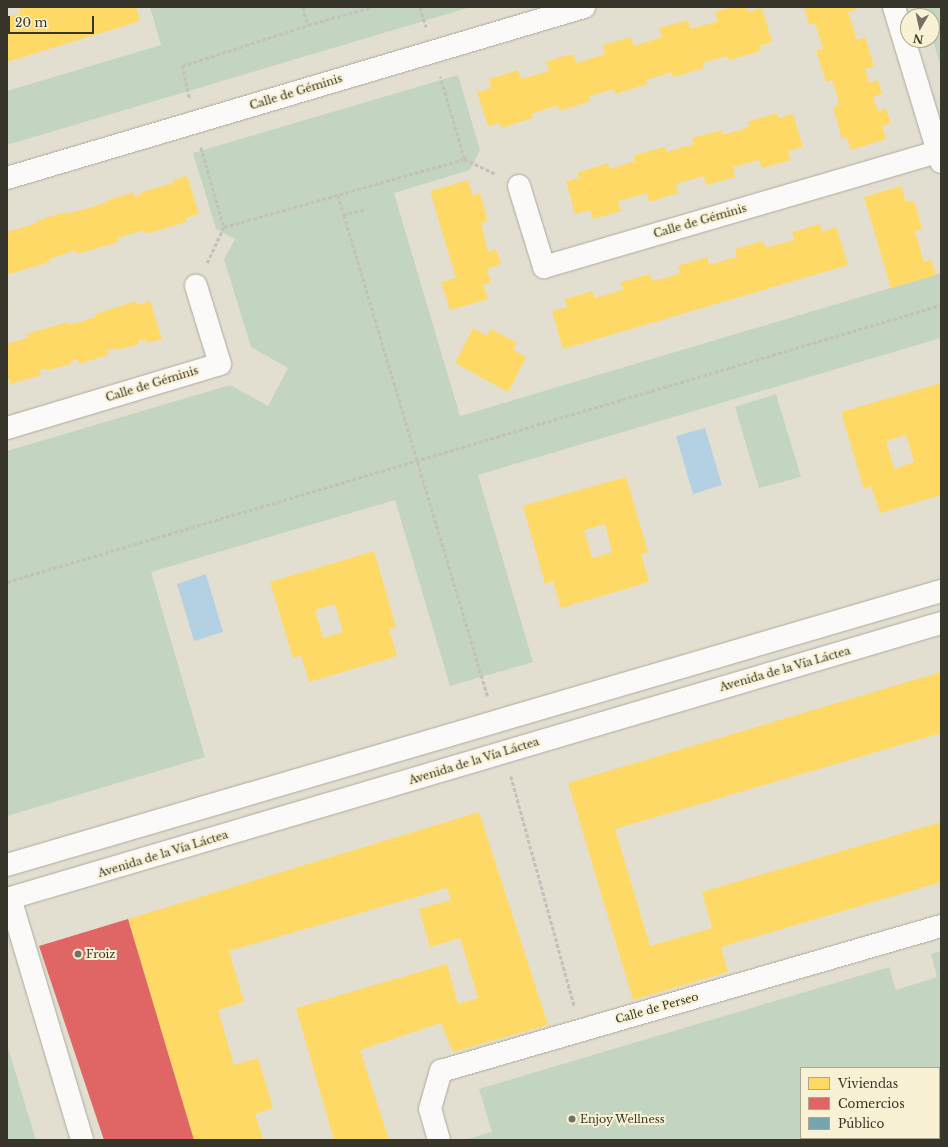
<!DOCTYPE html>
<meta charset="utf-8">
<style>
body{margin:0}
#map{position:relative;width:948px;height:1147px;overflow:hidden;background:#e3dfd0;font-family:"Libre Baskerville",serif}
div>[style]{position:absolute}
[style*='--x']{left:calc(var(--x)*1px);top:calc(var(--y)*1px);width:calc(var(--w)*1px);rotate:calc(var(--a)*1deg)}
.green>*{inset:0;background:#c3d5c1}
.water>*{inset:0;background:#b3d1e2}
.homes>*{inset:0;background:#ffd966}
.shops>*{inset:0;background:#e06666}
.public>*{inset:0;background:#76a5af}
.path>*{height:2.5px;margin-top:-1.25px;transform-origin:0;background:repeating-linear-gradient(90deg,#c4c1bc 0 4px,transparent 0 6px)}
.roads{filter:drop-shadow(0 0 1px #aca99d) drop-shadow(0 0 1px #aca99d)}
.street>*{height:22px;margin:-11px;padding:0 11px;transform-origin:11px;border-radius:11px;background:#fbfaf8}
.secondary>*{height:22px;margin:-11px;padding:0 11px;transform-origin:11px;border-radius:11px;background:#fbfaf8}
.dots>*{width:11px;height:11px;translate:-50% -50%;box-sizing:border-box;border:2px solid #f8f1d4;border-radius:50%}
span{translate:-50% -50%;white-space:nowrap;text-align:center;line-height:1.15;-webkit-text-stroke:4px #f8f1d4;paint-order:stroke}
.street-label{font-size:11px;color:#38352a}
.poi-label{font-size:11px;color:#38352a}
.left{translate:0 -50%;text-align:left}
.frame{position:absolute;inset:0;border:8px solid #38352a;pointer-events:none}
.legend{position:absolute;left:800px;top:1067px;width:140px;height:72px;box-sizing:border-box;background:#f8f1d4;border:1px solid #aba690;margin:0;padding:5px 7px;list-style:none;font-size:12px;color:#38352a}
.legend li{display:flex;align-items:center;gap:8px;height:20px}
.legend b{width:20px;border:1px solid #aba690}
.north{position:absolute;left:900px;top:8px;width:40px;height:40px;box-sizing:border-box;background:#f8f1d4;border:1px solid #aba690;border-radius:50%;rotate:189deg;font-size:11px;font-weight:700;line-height:16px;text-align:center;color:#38352a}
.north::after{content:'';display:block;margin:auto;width:14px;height:18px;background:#747064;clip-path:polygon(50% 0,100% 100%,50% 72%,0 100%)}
.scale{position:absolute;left:8px;top:16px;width:86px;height:18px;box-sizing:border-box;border:2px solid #38352a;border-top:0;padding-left:5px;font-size:12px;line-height:14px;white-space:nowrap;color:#38352a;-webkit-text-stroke:3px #f8f1d4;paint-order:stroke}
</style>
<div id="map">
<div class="green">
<i style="clip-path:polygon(150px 7px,471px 7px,7px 145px,7px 91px,161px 45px)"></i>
<i style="clip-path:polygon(923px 7px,941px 7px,941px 68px,932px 37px,932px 16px,926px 16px)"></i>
<i style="clip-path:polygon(458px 75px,480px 150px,470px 170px,394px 193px,460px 416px,941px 273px,941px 338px,478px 475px,533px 662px,450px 686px,395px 500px,151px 572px,205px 757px,7px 816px,7px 451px,230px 385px,268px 406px,288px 368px,251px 347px,224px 259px,235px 239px,216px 229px,193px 153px)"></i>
<i style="clip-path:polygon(776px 394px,801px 477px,759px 488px,735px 407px)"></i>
<i style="clip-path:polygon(evenodd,941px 951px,941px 1140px,464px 1140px,492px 1132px,479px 1089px,889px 967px,896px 990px,937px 977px,931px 954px,941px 951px,801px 1068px,939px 1068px,939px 1138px,801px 1138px,801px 1068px)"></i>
<i style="clip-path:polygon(7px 1045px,36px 1140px,7px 1140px)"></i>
</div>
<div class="water">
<i style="clip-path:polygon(705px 428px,722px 485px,693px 494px,676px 436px)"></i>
<i style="clip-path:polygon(206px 574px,223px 632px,194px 641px,177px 584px)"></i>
</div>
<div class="homes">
<i style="clip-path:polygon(19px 7px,136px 7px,140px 21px,7px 62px,7px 17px,21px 13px)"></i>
<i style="clip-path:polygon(732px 7px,747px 7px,748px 12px,762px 8px,772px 42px,759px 46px,761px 51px,729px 60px,727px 56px,702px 63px,704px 68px,673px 77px,672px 72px,646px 80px,648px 84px,615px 94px,614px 89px,589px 96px,590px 101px,575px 106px,559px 111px,558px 105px,531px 114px,533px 118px,501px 128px,500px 123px,488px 126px,477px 92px,491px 88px,489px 79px,518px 70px,521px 79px,549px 71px,546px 62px,560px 57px,573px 54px,576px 63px,605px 54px,603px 45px,631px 37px,634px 46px,662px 37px,659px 28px,674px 24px,688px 20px,690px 29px,718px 21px,715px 12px)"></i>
<i style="clip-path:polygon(804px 7px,856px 7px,857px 9px,848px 12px,857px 40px,865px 37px,874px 66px,865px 69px,869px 83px,878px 80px,882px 94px,873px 97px,878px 111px,886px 109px,891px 123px,882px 126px,886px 139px,851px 150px,847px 137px,842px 139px,833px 107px,839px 105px,836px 92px,832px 80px,826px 82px,816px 50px,823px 49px,815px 23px,809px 25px)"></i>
<i style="clip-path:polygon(777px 113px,779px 118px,793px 114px,803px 147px,788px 151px,791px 160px,762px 168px,759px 160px,733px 167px,735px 177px,706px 185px,704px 176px,676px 184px,678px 193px,649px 202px,647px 193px,618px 201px,621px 211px,593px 219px,590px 210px,575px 214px,566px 181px,579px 178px,577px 173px,608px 163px,610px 169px,623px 165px,635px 161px,634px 155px,665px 147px,666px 152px,694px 144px,692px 138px,722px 130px,723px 135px,737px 131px,749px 127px,747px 122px)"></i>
<i style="clip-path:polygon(187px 176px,199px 214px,185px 218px,186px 222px,145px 234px,144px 230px,117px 238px,118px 242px,77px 254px,76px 250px,49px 259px,50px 262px,9px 274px,7px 271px,7px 232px,37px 223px,37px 221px,51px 216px,66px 212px,67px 214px,105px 203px,105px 201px,134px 192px,135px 197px,142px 194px,142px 192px,173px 183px,173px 180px)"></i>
<i style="clip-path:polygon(468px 180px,472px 195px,480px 193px,484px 208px,488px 221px,481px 223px,488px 252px,496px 249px,501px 264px,487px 269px,491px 283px,483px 284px,488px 299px,450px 310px,441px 282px,456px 278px,430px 191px)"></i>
<i style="clip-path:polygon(901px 186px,906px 202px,914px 201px,918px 214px,922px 229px,915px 231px,924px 262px,931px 260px,936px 275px,891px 288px,864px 197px)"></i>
<i style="clip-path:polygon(820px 224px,822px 232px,836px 227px,848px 265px,563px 349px,552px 311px,567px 307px,565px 299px,593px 291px,595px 298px,623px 290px,621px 282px,650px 274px,652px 281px,666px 278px,680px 273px,678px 266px,707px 257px,709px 265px,722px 261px,737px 257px,735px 249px,763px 241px,766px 248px,779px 244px,794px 240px,792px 232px)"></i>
<i style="clip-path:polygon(136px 301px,137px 305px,150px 301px,162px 339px,147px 343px,145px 339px,138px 341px,139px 344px,115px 350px,114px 348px,107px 350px,108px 355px,79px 364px,78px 359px,71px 361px,71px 364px,59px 367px,47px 371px,46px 368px,39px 371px,41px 375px,11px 384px,9px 379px,7px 380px,7px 344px,28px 338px,27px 334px,68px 322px,69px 325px,96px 317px,95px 314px)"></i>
<i style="clip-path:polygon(473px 328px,487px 336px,491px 329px,517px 343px,513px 350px,526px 357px,508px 392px,455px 363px)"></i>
<i style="clip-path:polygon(evenodd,941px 383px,941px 495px,880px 513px,871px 486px,864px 489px,841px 412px,941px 383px,906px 435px,914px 462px,894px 469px,886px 441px,906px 435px)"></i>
<i style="clip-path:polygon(evenodd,626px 477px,648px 552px,641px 554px,649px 582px,561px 608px,553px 581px,545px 584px,523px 506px,626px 477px,605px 524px,612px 552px,592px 558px,584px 530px,605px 524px)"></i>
<i style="clip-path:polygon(evenodd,374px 551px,396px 627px,389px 629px,397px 656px,309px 682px,301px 655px,293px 658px,270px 582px,374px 551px,335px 604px,343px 632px,323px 638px,315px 610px,335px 604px)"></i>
<i style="clip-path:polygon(941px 672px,941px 733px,615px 829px,650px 946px,712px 928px,702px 892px,941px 822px,941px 882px,721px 947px,728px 972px,633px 1000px,568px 783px)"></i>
<i style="clip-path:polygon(479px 812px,548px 1025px,453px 1052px,441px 1023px,360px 1050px,389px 1140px,334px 1140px,296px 1008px,447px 964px,458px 1004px,478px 998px,460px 938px,430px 947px,419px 909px,451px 900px,447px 888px,229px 951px,244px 1002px,218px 1010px,234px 1065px,258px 1058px,273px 1108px,255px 1114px,263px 1140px,194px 1140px,128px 919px)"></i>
</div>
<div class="shops">
<i style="clip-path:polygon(128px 919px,194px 1140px,104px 1140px,39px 946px)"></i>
</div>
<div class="public">
<i style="clip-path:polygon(939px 1109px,941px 1109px,941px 1140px,839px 1140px,844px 1138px,939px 1138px)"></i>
</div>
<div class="path">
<i style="--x:303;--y:7;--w:19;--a:74"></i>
<i style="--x:420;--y:7;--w:21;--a:73"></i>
<i style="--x:189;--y:98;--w:33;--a:-102"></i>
<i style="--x:182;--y:66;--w:133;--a:-18"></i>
<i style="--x:308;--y:25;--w:66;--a:-15.7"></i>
<i style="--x:201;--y:147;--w:83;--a:74"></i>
<i style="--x:224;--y:227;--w:249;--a:-15.8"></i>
<i style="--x:464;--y:159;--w:86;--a:-106.1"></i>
<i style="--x:464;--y:159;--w:35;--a:25"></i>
<i style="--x:338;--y:195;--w:21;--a:73"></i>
<i style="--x:364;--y:210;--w:21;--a:166"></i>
<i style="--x:344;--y:215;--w:503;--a:73.37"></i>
<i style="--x:207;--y:263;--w:40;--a:-65"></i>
<i style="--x:7;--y:582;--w:974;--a:-16.52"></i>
<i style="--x:511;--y:776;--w:238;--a:74.6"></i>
</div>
<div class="roads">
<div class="street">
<i style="--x:894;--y:7;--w:162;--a:73.1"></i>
<i style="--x:7;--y:178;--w:602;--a:-16.51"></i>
<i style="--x:519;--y:186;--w:85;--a:72.8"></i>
<i style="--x:544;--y:267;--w:410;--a:-16.3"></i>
<i style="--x:7;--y:428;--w:222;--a:-16.7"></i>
<i style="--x:220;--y:364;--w:82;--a:-107.1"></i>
<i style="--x:7;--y:898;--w:3;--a:0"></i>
<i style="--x:10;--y:898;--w:252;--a:73.4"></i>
<i style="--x:439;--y:1140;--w:32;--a:-106"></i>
<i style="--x:430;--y:1109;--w:40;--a:-74"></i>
<i style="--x:441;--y:1071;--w:521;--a:-16.17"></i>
</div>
<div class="secondary">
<i style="--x:7;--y:865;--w:973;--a:-16.35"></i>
<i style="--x:7;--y:899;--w:974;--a:-16.46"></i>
</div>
</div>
<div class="dots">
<i style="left:78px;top:954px;background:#747064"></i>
<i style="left:572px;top:1119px;background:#747064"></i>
</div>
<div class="street-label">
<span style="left:296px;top:92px;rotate:-17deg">Calle de Géminis</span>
<span style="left:700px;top:221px;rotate:-16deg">Calle de Géminis</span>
<span style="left:152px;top:384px;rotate:-17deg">Calle de Géminis</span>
<span style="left:785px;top:669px;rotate:-16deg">Avenida de la Vía Láctea</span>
<span style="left:474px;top:761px;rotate:-17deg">Avenida de la Vía Láctea</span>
<span style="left:163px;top:854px;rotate:-17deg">Avenida de la Vía Láctea</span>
<span style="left:657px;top:1008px;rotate:-16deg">Calle de Perseo</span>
</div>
<div class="poi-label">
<span class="left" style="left:86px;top:954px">Froiz</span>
<span class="left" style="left:580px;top:1119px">Enjoy Wellness</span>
</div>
<div class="frame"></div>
<ul class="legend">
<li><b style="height:11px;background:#ffd966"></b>Viviendas</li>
<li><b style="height:11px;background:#e06666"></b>Comercios</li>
<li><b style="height:11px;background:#76a5af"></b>Público</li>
</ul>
<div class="north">N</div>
<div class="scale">20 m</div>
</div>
